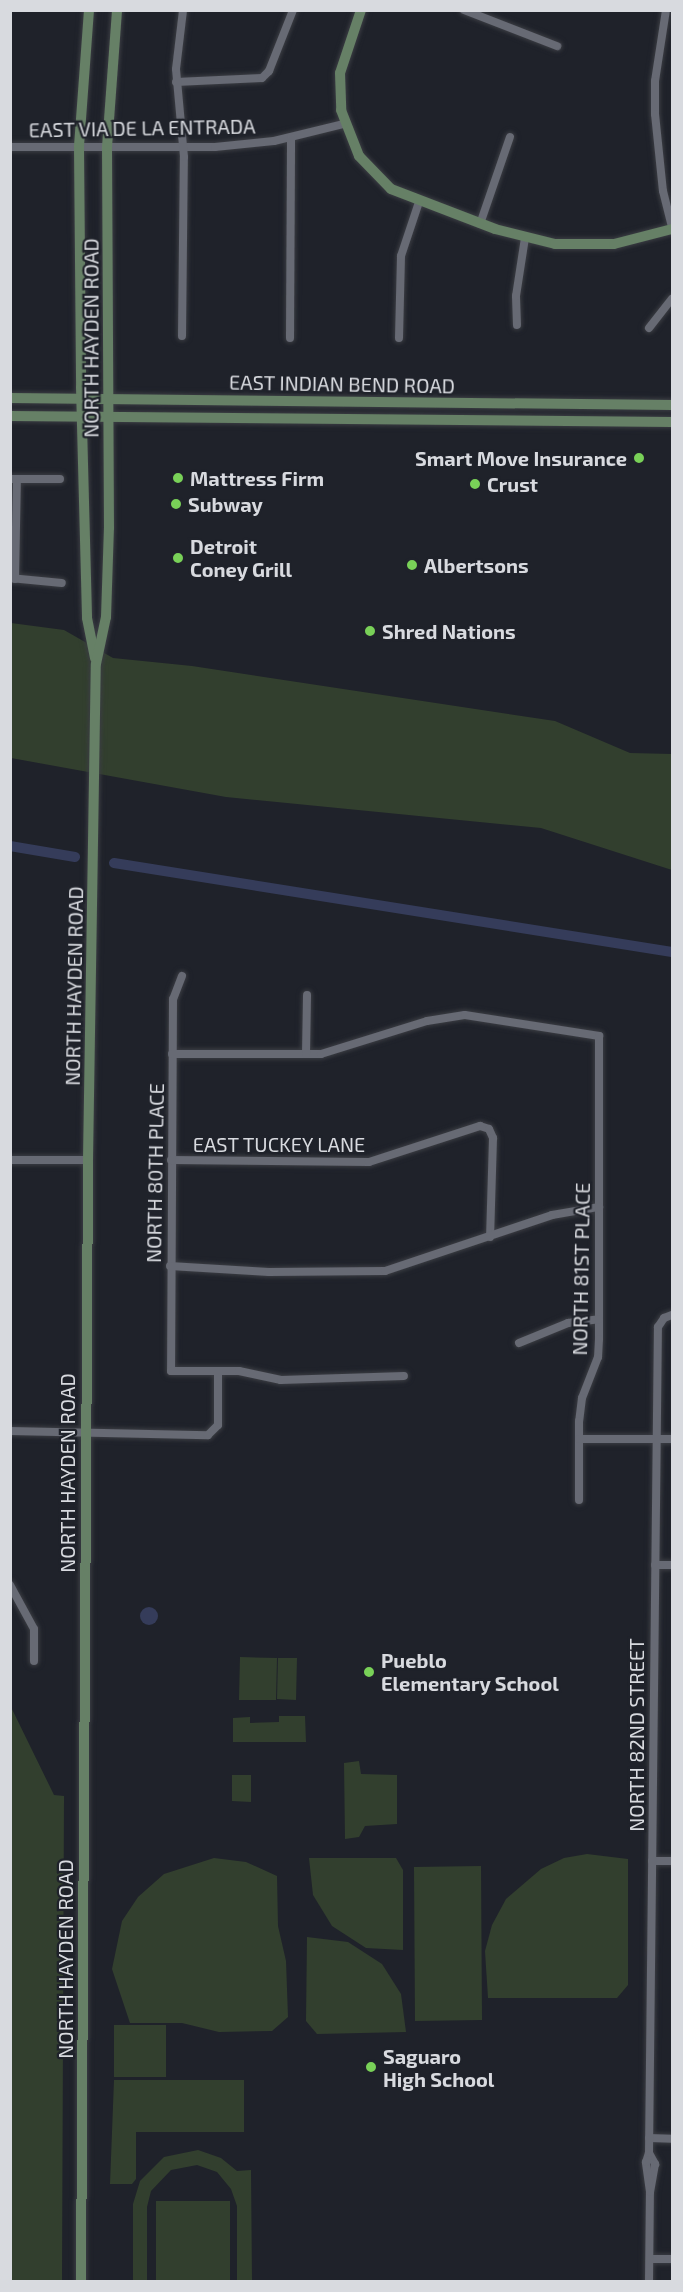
<!DOCTYPE html>
<style>
body{margin:0}
#map{position:relative;width:683px;height:2292px;overflow:hidden;background:#1f222a;font-family:"Exo 2",sans-serif}
div>[style]{position:absolute}
[style*='--x']{left:calc(var(--x)*1px);top:calc(var(--y)*1px);width:calc(var(--w)*1px);rotate:calc(var(--a)*1deg)}
.green>*{inset:0;background:#323f2e}
.water>*{inset:0;background:#353c5a}
.round{border-radius:50%}
.canal>*{height:10px;margin:-5px;padding:0 5px;transform-origin:5px;border-radius:5px;background:#353c5a}
.roads{filter:drop-shadow(0 0 2px #3b3d43) drop-shadow(0 0 2px #3b3d43)}
.street>*{height:8px;margin:-4px;padding:0 4px;transform-origin:4px;border-radius:4px;background:#676a74}
.secondary>*{height:10px;margin:-5px;padding:0 5px;transform-origin:5px;border-radius:5px;background:#668066}
.dots>*{width:16px;height:16px;translate:-50% -50%;box-sizing:border-box;border:3px solid #1f222a;border-radius:50%}
span{translate:-50% -50%;white-space:nowrap;text-align:center;line-height:1.15;-webkit-text-stroke:4.5px #1f222a;paint-order:stroke}
.street-label{font-size:20px;color:#d8dadf}
.poi-label{font-size:20px;color:#d8dadf;font-weight:700}
.right{translate:-100% -50%;text-align:right}
.left{translate:0 -50%;text-align:left}
.frame{position:absolute;inset:0;border:12px solid #d8dadf;pointer-events:none}
</style>
<div id="map">
<div class="green">
<i style="clip-path:polygon(11px 623px,64px 630px,113px 658px,192px 666px,555px 721px,630px 753px,672px 754px,672px 870px,541px 828px,226px 797px,11px 758px)"></i>
<i style="clip-path:polygon(240px 1657px,277px 1658px,276px 1700px,239px 1700px)"></i>
<i style="clip-path:polygon(278px 1658px,297px 1658px,296px 1700px,277px 1699px)"></i>
<i style="clip-path:polygon(10px 1705px,54px 1795px,64px 1796px,62px 2281px,11px 2281px)"></i>
<i style="clip-path:polygon(279px 1716px,305px 1716px,306px 1742px,233px 1742px,233px 1718px,250px 1717px,250px 1723px,279px 1722px)"></i>
<i style="clip-path:polygon(359px 1761px,361px 1774px,397px 1775px,397px 1824px,365px 1826px,359px 1837px,345px 1839px,344px 1763px)"></i>
<i style="clip-path:polygon(232px 1775px,251px 1775px,251px 1802px,232px 1801px)"></i>
<i style="clip-path:polygon(587px 1854px,628px 1859px,628px 1985px,617px 1998px,488px 1998px,485px 1951px,492px 1925px,506px 1899px,541px 1869px,564px 1858px)"></i>
<i style="clip-path:polygon(214px 1858px,246px 1862px,277px 1876px,278px 1926px,286px 1961px,288px 2017px,272px 2031px,219px 2032px,182px 2023px,130px 2023px,112px 1969px,122px 1921px,138px 1897px,164px 1874px)"></i>
<i style="clip-path:polygon(309px 1858px,396px 1858px,403px 1870px,403px 1950px,366px 1948px,332px 1926px,313px 1895px)"></i>
<i style="clip-path:polygon(481px 1866px,482px 2020px,415px 2021px,414px 1867px)"></i>
<i style="clip-path:polygon(307px 1937px,348px 1942px,382px 1964px,401px 1994px,406px 2032px,317px 2034px,306px 2021px)"></i>
<i style="clip-path:polygon(114px 2025px,166px 2025px,166px 2077px,114px 2077px)"></i>
<i style="clip-path:polygon(114px 2080px,244px 2080px,244px 2132px,136px 2132px,136px 2179px,132px 2184px,110px 2184px)"></i>
<i style="clip-path:polygon(198px 2150px,221px 2158px,237px 2171px,251px 2170px,252px 2281px,237px 2281px,237px 2206px,231px 2189px,217px 2172px,197px 2165px,171px 2170px,151px 2191px,147px 2207px,147px 2281px,133px 2281px,133px 2204px,140px 2181px,164px 2157px)"></i>
<i style="clip-path:polygon(156px 2201px,230px 2201px,230px 2281px,156px 2281px)"></i>
</div>
<div class="water">
<i class="round" style="left:140px;top:1607px;width:18px;height:18px"></i>
</div>
<div class="canal">
<i style="--x:10;--y:846;--w:66;--a:9.6"></i>
<i style="--x:114;--y:863;--w:565;--a:9.06"></i>
</div>
<div class="roads">
<div class="street">
<i style="--x:464;--y:10;--w:100;--a:21.2"></i>
<i style="--x:666;--y:10;--w:72;--a:98.8"></i>
<i style="--x:655;--y:81;--w:33;--a:90"></i>
<i style="--x:655;--y:114;--w:77;--a:84.1"></i>
<i style="--x:663;--y:191;--w:37;--a:76"></i>
<i style="--x:176;--y:82;--w:86;--a:-2.7"></i>
<i style="--x:262;--y:78;--w:10;--a:-45"></i>
<i style="--x:269;--y:71;--w:66;--a:-68.5"></i>
<i style="--x:10;--y:147;--w:205;--a:0"></i>
<i style="--x:215;--y:147;--w:59;--a:-5.8"></i>
<i style="--x:274;--y:141;--w:71;--a:-13.8"></i>
<i style="--x:480;--y:224;--w:92;--a:-71"></i>
<i style="--x:517;--y:325;--w:29;--a:-92"></i>
<i style="--x:516;--y:296;--w:59;--a:-81.2"></i>
<i style="--x:649;--y:328;--w:37;--a:-52"></i>
<i style="--x:182;--y:336;--w:179;--a:-89.4"></i>
<i style="--x:184;--y:157;--w:88;--a:-95.2"></i>
<i style="--x:176;--y:69;--w:59;--a:-83.2"></i>
<i style="--x:290;--y:338;--w:200;--a:-89.7"></i>
<i style="--x:399;--y:338;--w:82;--a:-88.6"></i>
<i style="--x:401;--y:256;--w:57;--a:-71.6"></i>
<i style="--x:10;--y:479;--w:50;--a:0"></i>
<i style="--x:10;--y:578;--w:52;--a:5.5"></i>
<i style="--x:15;--y:579;--w:100;--a:-88.9"></i>
<i style="--x:182;--y:976;--w:25;--a:111"></i>
<i style="--x:173;--y:999;--w:372;--a:90.3"></i>
<i style="--x:171;--y:1371;--w:68;--a:0"></i>
<i style="--x:239;--y:1371;--w:43;--a:12.1"></i>
<i style="--x:281;--y:1380;--w:123;--a:-1.9"></i>
<i style="--x:172;--y:1054;--w:149;--a:0"></i>
<i style="--x:321;--y:1054;--w:111;--a:-17.3"></i>
<i style="--x:427;--y:1021;--w:38;--a:-9"></i>
<i style="--x:465;--y:1015;--w:136;--a:8.9"></i>
<i style="--x:599;--y:1036;--w:303;--a:90"></i>
<i style="--x:599;--y:1339;--w:18;--a:93"></i>
<i style="--x:598;--y:1357;--w:44;--a:111.3"></i>
<i style="--x:582;--y:1398;--w:23;--a:97"></i>
<i style="--x:579;--y:1421;--w:79;--a:90"></i>
<i style="--x:306;--y:1054;--w:59;--a:-89"></i>
<i style="--x:10;--y:1160;--w:78;--a:0"></i>
<i style="--x:171;--y:1160;--w:198;--a:0.6"></i>
<i style="--x:369;--y:1162;--w:117;--a:-18"></i>
<i style="--x:480;--y:1126;--w:9;--a:18"></i>
<i style="--x:489;--y:1129;--w:10;--a:66"></i>
<i style="--x:493;--y:1138;--w:99;--a:91.7"></i>
<i style="--x:170;--y:1266;--w:99;--a:3.5"></i>
<i style="--x:269;--y:1272;--w:116;--a:-0.5"></i>
<i style="--x:385;--y:1271;--w:176;--a:-18.5"></i>
<i style="--x:552;--y:1215;--w:48;--a:-9.7"></i>
<i style="--x:519;--y:1343;--w:53;--a:-22.2"></i>
<i style="--x:568;--y:1323;--w:31;--a:-7"></i>
<i style="--x:10;--y:1431;--w:198;--a:1.2"></i>
<i style="--x:208;--y:1435;--w:14;--a:-45"></i>
<i style="--x:218;--y:1425;--w:54;--a:-90"></i>
<i style="--x:579;--y:1439;--w:93;--a:0"></i>
<i style="--x:655;--y:1565;--w:17;--a:0"></i>
<i style="--x:10;--y:1585;--w:50;--a:61.4"></i>
<i style="--x:34;--y:1629;--w:32;--a:90"></i>
<i style="--x:652;--y:1861;--w:20;--a:0"></i>
<i style="--x:649;--y:2138;--w:23;--a:2"></i>
<i style="--x:649;--y:2153;--w:13;--a:61"></i>
<i style="--x:655;--y:2164;--w:28;--a:100"></i>
<i style="--x:650;--y:2259;--w:22;--a:0"></i>
<i style="--x:649;--y:2282;--w:90;--a:-89.4"></i>
<i style="--x:650;--y:2192;--w:30;--a:-98"></i>
<i style="--x:646;--y:2162;--w:9;--a:-72"></i>
<i style="--x:649;--y:2153;--w:826;--a:-89.38"></i>
<i style="--x:658;--y:1327;--w:11;--a:-56"></i>
<i style="--x:664;--y:1318;--w:9;--a:-21"></i>
</div>
<div class="secondary">
<i style="--x:89;--y:10;--w:137;--a:94.2"></i>
<i style="--x:79;--y:147;--w:240;--a:89.5"></i>
<i style="--x:81;--y:387;--w:231;--a:88.5"></i>
<i style="--x:87;--y:618;--w:41;--a:78.7"></i>
<i style="--x:361;--y:10;--w:66;--a:108.4"></i>
<i style="--x:340;--y:73;--w:37;--a:88"></i>
<i style="--x:341;--y:110;--w:49;--a:68.6"></i>
<i style="--x:359;--y:156;--w:46;--a:45.9"></i>
<i style="--x:391;--y:189;--w:111;--a:21"></i>
<i style="--x:495;--y:229;--w:62;--a:14"></i>
<i style="--x:555;--y:244;--w:59;--a:0"></i>
<i style="--x:614;--y:244;--w:60;--a:-14.5"></i>
<i style="--x:10;--y:398;--w:662;--a:0.61"></i>
<i style="--x:10;--y:416;--w:662;--a:0.52"></i>
<i style="--x:81;--y:2282;--w:1122;--a:-89.64"></i>
<i style="--x:88;--y:1160;--w:496;--a:-89.1"></i>
<i style="--x:96;--y:664;--w:48;--a:-78"></i>
<i style="--x:106;--y:617;--w:89;--a:-88.1"></i>
<i style="--x:109;--y:528;--w:381;--a:-90.3"></i>
<i style="--x:107;--y:147;--w:137;--a:-85.8"></i>
</div>
</div>
<div class="dots">
<i style="left:639px;top:458px;background:#79d158"></i>
<i style="left:178px;top:478px;background:#79d158"></i>
<i style="left:475px;top:484px;background:#79d158"></i>
<i style="left:176px;top:504px;background:#79d158"></i>
<i style="left:178px;top:558px;background:#79d158"></i>
<i style="left:412px;top:565px;background:#79d158"></i>
<i style="left:370px;top:631px;background:#79d158"></i>
<i style="left:369px;top:1672px;background:#79d158"></i>
<i style="left:371px;top:2067px;background:#79d158"></i>
</div>
<div class="street-label">
<span style="left:142px;top:128px;rotate:-1deg">EAST VIA DE LA ENTRADA</span>
<span style="left:91px;top:338px;rotate:-90deg">NORTH HAYDEN ROAD</span>
<span style="left:342px;top:384px;rotate:1deg">EAST INDIAN BEND ROAD</span>
<span style="left:74px;top:986px;rotate:-89deg">NORTH HAYDEN ROAD</span>
<span style="left:279px;top:1144px">EAST TUCKEY LANE</span>
<span style="left:155px;top:1173px;rotate:-89deg">NORTH 80TH PLACE</span>
<span style="left:581px;top:1269px;rotate:-89deg">NORTH 81ST PLACE</span>
<span style="left:67px;top:1473px;rotate:-90deg">NORTH HAYDEN ROAD</span>
<span style="left:636px;top:1735px;rotate:-90deg">NORTH 82ND STREET</span>
<span style="left:65px;top:1959px;rotate:-90deg">NORTH HAYDEN ROAD</span>
</div>
<div class="poi-label">
<span class="right" style="left:627px;top:458px">Smart Move Insurance</span>
<span class="left" style="left:190px;top:478px">Mattress Firm</span>
<span class="left" style="left:487px;top:484px">Crust</span>
<span class="left" style="left:188px;top:504px">Subway</span>
<span class="left" style="left:190px;top:558px">Detroit<br>Coney Grill</span>
<span class="left" style="left:424px;top:565px">Albertsons</span>
<span class="left" style="left:382px;top:631px">Shred Nations</span>
<span class="left" style="left:381px;top:1672px">Pueblo<br>Elementary School</span>
<span class="left" style="left:383px;top:2068px">Saguaro<br>High School</span>
</div>
<div class="frame"></div>
</div>
